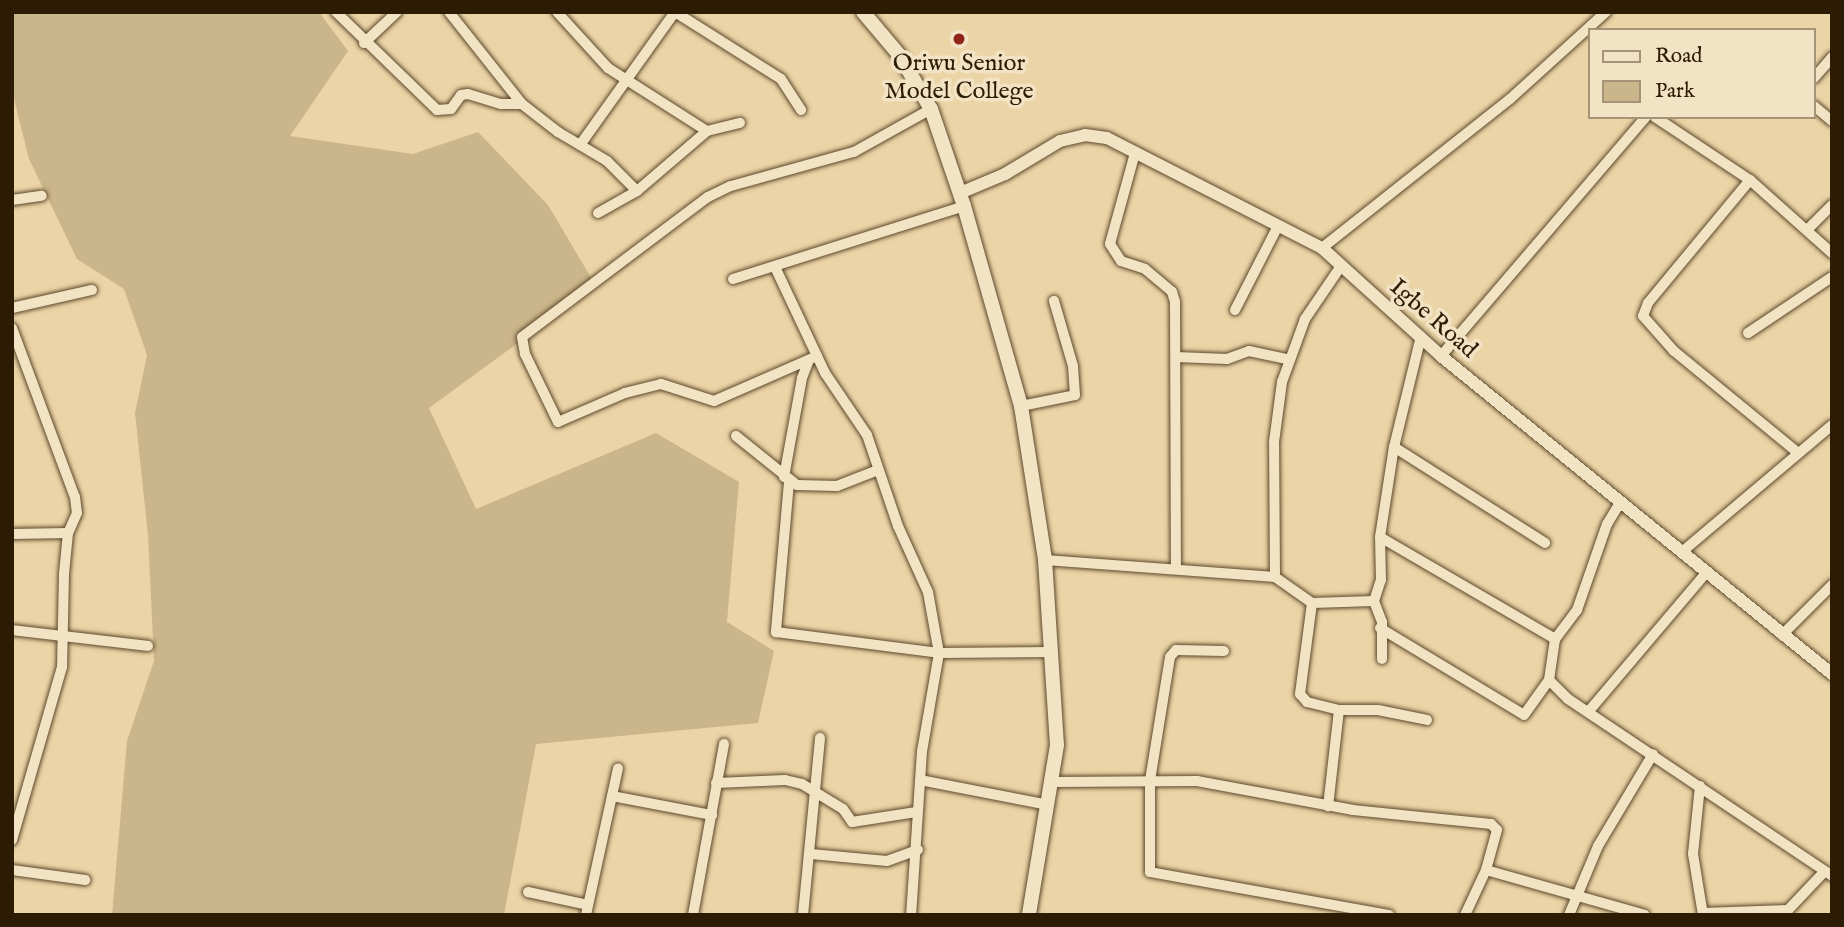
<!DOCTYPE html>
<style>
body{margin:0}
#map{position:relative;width:1844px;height:927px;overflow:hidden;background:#ebd4a6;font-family:"IM FELL English",serif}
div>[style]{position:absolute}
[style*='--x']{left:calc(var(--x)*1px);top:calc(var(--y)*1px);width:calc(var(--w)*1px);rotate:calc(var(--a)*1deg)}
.green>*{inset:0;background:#cbb58a}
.roads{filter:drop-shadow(0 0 2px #5d492c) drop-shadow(0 0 2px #5d492c)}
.minor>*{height:10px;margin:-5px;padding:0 5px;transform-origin:5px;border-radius:5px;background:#f2e3c5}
.tertiary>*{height:12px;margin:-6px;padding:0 6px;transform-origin:6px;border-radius:6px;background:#f2e3c5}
.secondary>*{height:14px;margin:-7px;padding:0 7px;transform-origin:7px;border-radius:7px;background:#f2e3c5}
.dots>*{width:19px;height:19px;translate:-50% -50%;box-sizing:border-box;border:4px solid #f2e3c5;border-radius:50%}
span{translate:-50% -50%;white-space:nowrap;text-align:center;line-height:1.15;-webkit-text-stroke:7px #f2e3c5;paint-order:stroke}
.poi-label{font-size:24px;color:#2e1b03}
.street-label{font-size:24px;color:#2e1b03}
.frame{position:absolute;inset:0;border:14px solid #2e1b03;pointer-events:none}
.legend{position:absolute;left:1588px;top:28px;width:228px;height:91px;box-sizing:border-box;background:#f2e3c5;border:2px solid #a49377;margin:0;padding:9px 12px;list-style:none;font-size:21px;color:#2e1b03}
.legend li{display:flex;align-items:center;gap:14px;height:35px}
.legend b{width:35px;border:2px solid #a49377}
</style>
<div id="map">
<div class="green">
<i style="clip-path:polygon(12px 12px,319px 12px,348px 51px,290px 136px,413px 154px,478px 132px,548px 205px,596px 286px,429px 408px,476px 509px,656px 433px,739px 482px,727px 622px,774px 651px,758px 723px,536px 744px,504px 915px,112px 915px,127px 741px,154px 661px,148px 535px,135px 413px,147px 355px,124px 289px,77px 259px,29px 159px,12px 91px)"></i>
</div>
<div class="roads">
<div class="minor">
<i style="--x:336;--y:12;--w:141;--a:44.1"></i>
<i style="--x:437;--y:110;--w:14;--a:-4"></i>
<i style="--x:451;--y:109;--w:17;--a:-54"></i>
<i style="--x:461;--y:95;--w:7;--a:-8"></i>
<i style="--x:468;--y:94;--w:34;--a:17"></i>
<i style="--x:501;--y:104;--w:21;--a:0"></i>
<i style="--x:449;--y:12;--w:117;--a:51.6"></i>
<i style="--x:522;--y:104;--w:46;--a:37.9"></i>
<i style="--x:558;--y:132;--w:57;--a:30.6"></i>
<i style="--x:607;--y:161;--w:42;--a:45"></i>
<i style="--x:637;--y:191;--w:92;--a:-40.6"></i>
<i style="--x:707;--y:131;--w:34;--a:-14"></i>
<i style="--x:557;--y:12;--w:76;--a:47.7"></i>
<i style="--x:608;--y:68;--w:117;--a:32.5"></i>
<i style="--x:364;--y:43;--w:45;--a:-43.2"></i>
<i style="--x:1814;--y:78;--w:28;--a:-49"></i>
<i style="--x:1814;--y:106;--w:23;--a:40"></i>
<i style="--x:1655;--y:117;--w:114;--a:33.6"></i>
<i style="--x:1750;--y:180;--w:110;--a:41.7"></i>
<i style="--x:580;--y:145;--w:163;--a:-54.5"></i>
<i style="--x:675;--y:12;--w:125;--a:32.3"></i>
<i style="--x:781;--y:79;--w:37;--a:57"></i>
<i style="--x:1135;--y:153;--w:94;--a:105.4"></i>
<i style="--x:1110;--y:244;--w:20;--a:57"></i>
<i style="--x:1121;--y:261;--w:25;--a:18"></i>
<i style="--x:1145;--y:269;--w:35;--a:40"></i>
<i style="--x:1172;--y:292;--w:10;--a:73"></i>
<i style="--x:1175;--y:302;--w:266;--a:89.8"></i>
<i style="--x:1750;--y:180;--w:160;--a:129.7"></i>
<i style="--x:1648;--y:303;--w:14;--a:111"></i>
<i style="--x:1643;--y:316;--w:47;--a:48.5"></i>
<i style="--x:1674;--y:351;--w:159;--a:39.4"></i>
<i style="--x:12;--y:200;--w:30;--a:-8"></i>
<i style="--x:598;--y:213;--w:45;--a:-29.4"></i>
<i style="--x:1807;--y:230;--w:35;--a:-45"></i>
<i style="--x:1322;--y:248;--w:240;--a:-38.4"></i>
<i style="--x:1510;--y:99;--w:130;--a:-42.2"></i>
<i style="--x:775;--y:267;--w:117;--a:64.7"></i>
<i style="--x:825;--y:373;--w:75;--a:55.9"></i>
<i style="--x:867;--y:435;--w:96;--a:71.2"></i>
<i style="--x:898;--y:526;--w:72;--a:65.6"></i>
<i style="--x:928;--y:592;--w:62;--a:79.8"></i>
<i style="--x:939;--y:653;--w:99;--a:99.8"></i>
<i style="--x:922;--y:751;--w:164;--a:93.8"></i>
<i style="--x:733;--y:279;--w:242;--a:-17.5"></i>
<i style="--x:12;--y:308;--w:82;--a:-12.7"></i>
<i style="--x:1235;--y:310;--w:94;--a:-62.9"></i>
<i style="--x:12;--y:328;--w:180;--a:69.6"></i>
<i style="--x:75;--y:497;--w:16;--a:83"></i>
<i style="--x:77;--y:513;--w:22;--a:114"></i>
<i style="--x:68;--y:533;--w:41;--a:95.6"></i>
<i style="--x:64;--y:574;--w:93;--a:91.2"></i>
<i style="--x:62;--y:667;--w:180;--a:106.1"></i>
<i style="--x:1748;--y:333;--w:101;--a:-33.7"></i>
<i style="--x:817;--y:356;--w:112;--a:156.4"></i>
<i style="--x:714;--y:401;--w:56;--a:-162.2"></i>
<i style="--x:661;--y:384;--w:37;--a:166"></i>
<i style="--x:625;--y:393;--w:73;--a:156.6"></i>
<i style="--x:558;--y:422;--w:76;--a:-115.9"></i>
<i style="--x:525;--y:354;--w:17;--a:-100"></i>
<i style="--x:522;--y:337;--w:233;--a:-37"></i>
<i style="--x:708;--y:197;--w:25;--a:-26"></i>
<i style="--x:731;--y:186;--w:128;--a:-15.5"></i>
<i style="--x:854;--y:152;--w:88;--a:-29.2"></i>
<i style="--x:1441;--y:356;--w:315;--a:-49.4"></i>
<i style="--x:1176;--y:357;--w:51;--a:2.2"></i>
<i style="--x:1227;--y:359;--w:23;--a:-20"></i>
<i style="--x:1249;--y:351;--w:40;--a:12"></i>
<i style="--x:1021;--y:406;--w:55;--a:-11.5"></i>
<i style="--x:1075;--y:395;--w:29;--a:-94"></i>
<i style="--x:1073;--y:366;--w:68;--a:-106.3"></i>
<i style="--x:736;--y:436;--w:78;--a:38.8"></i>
<i style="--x:797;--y:485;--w:40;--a:1.4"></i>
<i style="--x:837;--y:486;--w:44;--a:-21.3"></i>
<i style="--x:1394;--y:447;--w:179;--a:32.4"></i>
<i style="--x:784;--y:477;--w:101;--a:-79.7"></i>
<i style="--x:802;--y:378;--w:19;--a:-69"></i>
<i style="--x:789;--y:482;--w:151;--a:95"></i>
<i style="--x:776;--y:632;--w:164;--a:7.3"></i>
<i style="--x:939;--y:653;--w:113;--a:-0.5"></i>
<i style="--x:1621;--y:501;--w:27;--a:121"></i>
<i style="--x:1607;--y:524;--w:91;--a:109.2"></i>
<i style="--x:1577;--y:610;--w:36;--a:127"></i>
<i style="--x:1555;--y:639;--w:41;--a:98.3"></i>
<i style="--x:1549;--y:680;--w:27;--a:45"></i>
<i style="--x:1568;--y:699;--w:318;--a:33.8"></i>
<i style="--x:12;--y:534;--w:56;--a:-1"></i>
<i style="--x:1380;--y:537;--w:203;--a:30.2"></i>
<i style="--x:1683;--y:551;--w:195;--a:-40.2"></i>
<i style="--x:1045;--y:560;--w:231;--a:4.2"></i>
<i style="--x:1275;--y:577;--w:45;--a:35.1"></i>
<i style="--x:1312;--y:603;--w:62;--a:-1.8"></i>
<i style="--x:1275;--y:577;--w:135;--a:-90.4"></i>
<i style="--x:1274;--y:442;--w:61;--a:-82.4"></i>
<i style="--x:1282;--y:382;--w:67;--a:-69.9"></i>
<i style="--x:1305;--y:319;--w:64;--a:-55.8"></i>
<i style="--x:1312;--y:603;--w:92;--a:97.5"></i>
<i style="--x:1300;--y:694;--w:11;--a:49"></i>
<i style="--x:1307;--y:702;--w:33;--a:14"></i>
<i style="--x:1339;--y:710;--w:97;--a:96.5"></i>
<i style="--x:1380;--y:628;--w:168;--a:31.1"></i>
<i style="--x:1524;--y:715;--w:43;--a:-54.5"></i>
<i style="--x:12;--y:630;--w:137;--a:6.7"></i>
<i style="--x:1782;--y:635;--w:71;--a:-45"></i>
<i style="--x:1224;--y:651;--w:48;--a:-178.8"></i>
<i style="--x:1176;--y:650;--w:9;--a:131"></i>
<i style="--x:1170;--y:657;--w:126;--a:99.2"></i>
<i style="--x:1150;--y:781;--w:91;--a:90"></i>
<i style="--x:1150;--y:872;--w:243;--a:10.2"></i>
<i style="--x:1382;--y:659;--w:37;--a:-90"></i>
<i style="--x:1382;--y:622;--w:22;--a:-111"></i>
<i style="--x:1374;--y:601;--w:22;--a:-72"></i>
<i style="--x:1381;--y:580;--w:43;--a:-91.3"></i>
<i style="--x:1380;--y:537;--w:91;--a:-81.2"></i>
<i style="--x:1394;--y:447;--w:114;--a:-76.3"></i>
<i style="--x:1339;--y:710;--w:39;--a:0"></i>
<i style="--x:1378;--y:710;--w:50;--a:11.5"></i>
<i style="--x:1589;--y:711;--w:182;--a:-49.7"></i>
<i style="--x:920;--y:780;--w:131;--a:11"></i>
<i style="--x:1053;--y:782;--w:144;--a:-0.4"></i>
<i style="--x:1197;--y:781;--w:159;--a:10.5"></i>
<i style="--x:1353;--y:810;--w:139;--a:5.8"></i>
<i style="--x:1491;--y:824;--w:8;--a:45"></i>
<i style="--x:1497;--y:830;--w:41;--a:105.4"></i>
<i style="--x:1486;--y:870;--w:50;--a:115"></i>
<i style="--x:716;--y:783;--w:69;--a:-2.5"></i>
<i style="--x:785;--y:780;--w:17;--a:13"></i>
<i style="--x:802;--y:784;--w:48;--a:31.4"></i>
<i style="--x:843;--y:809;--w:16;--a:55"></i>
<i style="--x:852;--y:822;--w:65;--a:-8.9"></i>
<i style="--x:1700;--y:786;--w:68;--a:95.9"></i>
<i style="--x:1693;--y:854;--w:62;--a:80.7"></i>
<i style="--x:612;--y:796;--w:102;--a:10.8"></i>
<i style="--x:811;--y:854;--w:76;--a:5.3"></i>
<i style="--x:887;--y:861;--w:33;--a:-20"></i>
<i style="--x:12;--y:870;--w:74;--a:7.8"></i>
<i style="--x:1486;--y:870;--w:165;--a:15.8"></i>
<i style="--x:528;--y:892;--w:61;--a:12.2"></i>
<i style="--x:1703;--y:913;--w:85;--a:-2"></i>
<i style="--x:1788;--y:910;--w:52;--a:-46.5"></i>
<i style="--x:586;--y:915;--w:150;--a:-77.7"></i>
<i style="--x:693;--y:915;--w:174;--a:-79.7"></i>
<i style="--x:803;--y:915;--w:178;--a:-84.5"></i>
<i style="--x:1569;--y:915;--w:75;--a:-67.2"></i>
<i style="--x:1598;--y:846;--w:107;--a:-59.1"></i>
</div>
<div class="tertiary">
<i style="--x:960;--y:193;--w:49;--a:-22.9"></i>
<i style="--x:1005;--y:174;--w:64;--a:-31"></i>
<i style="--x:1060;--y:141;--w:26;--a:-13"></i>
<i style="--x:1085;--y:135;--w:22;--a:8"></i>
<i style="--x:1107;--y:138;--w:242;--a:27.1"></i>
<i style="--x:1322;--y:248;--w:161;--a:42.2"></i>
<i style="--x:1441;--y:356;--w:504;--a:39.12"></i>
</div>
<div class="secondary">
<i style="--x:863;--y:12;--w:57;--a:49.9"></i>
<i style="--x:900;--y:56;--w:61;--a:59.7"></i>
<i style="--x:931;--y:109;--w:102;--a:71.2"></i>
<i style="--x:964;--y:206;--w:208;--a:74.1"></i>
<i style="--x:1021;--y:406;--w:156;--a:81.1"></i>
<i style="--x:1045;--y:560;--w:185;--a:86.3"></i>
<i style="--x:1057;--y:745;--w:172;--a:99.4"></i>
</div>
</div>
<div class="dots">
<i style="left:959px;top:39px;background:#8f2418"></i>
</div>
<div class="poi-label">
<span style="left:959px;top:78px">Oriwu Senior<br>Model College</span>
</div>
<div class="street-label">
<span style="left:1433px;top:319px;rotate:41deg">Igbe Road</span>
</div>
<div class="frame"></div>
<ul class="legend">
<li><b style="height:9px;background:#f2e3c5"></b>Road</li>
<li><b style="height:19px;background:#cbb58a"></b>Park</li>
</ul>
</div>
